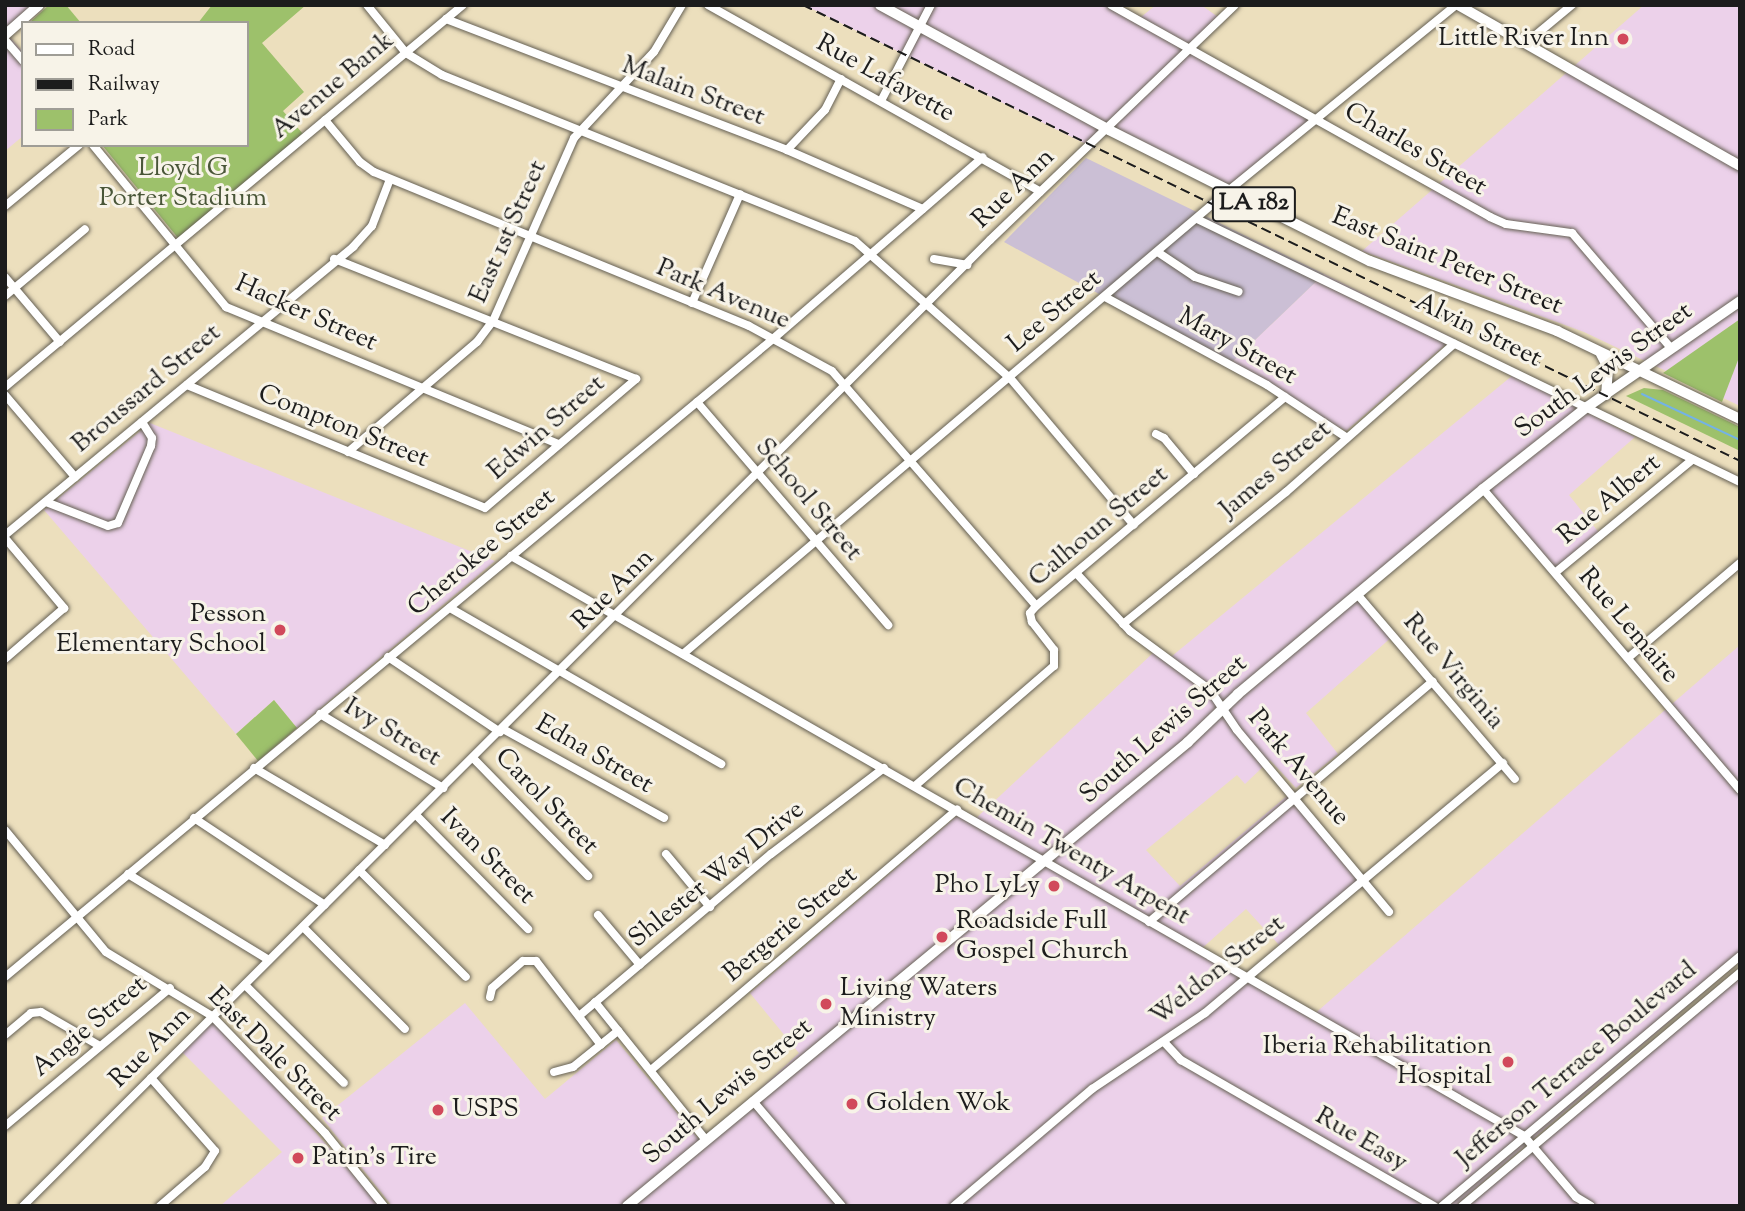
<!DOCTYPE html>
<style>
body{margin:0}
#map{position:relative;width:1745px;height:1211px;overflow:hidden;background:#ecdfbd;font-family:"Sorts Mill Goudy",serif}
div>[style]{position:absolute}
[style*='--x']{left:calc(var(--x)*1px);top:calc(var(--y)*1px);width:calc(var(--w)*1px);rotate:calc(var(--a)*1deg)}
.built>*{inset:0;background:#ecd1ea}
.industrial>*{inset:0;background:#cbbfd5}
.green>*{inset:0;background:#9dc16b}
.stream>*{height:2px;margin:-1px;padding:0 1px;transform-origin:1px;border-radius:1px;background:#73b2e6}
.roads{filter:drop-shadow(0 0 2px #656054) drop-shadow(0 0 2px #656054)}
.minor>*{height:8px;margin:-4px;padding:0 4px;transform-origin:4px;border-radius:4px;background:#fff}
.major>*{height:10px;margin:-5px;padding:0 5px;transform-origin:5px;border-radius:5px;background:#fff}
.rail>*{height:2px;margin-top:-1px;transform-origin:0;background:repeating-linear-gradient(90deg,#1c1c1c 0 10px,transparent 0 15px)}
.dots>*{width:19px;height:19px;translate:-50% -50%;box-sizing:border-box;border:4px solid #f7f3e8;border-radius:50%}
span{translate:-50% -50%;white-space:nowrap;text-align:center;line-height:1.15;-webkit-text-stroke:6px #f7f3e8;paint-order:stroke}
.shield-label span{padding:2px 5px;background:#f7f3e8;border:2px solid;border-radius:5px;-webkit-text-stroke-width:0}
.shield-label{font-size:24px;color:#1c1c1c;font-weight:700}
.poi-label{font-size:26px;color:#1c1c1c}
.right{translate:-100% -50%;text-align:right}
.left{translate:0 -50%;text-align:left}
.street-label{font-size:26px;color:#1c1c1c}
.park-label{font-size:26px;color:#495638}
.frame{position:absolute;inset:0;border:7px solid #1c1c1c;pointer-events:none}
.legend{position:absolute;left:21px;top:21px;width:228px;height:126px;box-sizing:border-box;background:#f7f3e8;border:2px solid #9f9d96;margin:0;padding:9px 12px;list-style:none;font-size:21px;color:#1c1c1c}
.legend li{display:flex;align-items:center;gap:14px;height:35px}
.legend b{width:35px;border:2px solid #9f9d96}
</style>
<div id="map">
<div class="built">
<i style="clip-path:polygon(5px 5px,41px 5px,7px 34px,23px 52px,23px 136px,5px 151px)"></i>
<i style="clip-path:polygon(804px 5px,1119px 5px,1141px 17px,1156px 5px,1201px 5px,1221px 19px,1191px 49px,1317px 118px,1228px 191px,1109px 130px,1090px 146px)"></i>
<i style="clip-path:polygon(1644px 5px,1740px 5px,1740px 406px,1584px 332px,1362px 251px)"></i>
<i style="clip-path:polygon(1324px 274px,1453px 338px,1346px 431px,1229px 365px)"></i>
<i style="clip-path:polygon(1513px 375px,1635px 437px,1569px 495px,1600px 534px,1556px 572px,1483px 489px,1357px 593px,1394px 635px,1306px 713px,1338px 754px,1296px 788px,1270px 760px,1245px 784px,1237px 775px,1146px 850px,1180px 886px,1288px 795px,1364px 880px,1280px 946px,1246px 909px,1200px 950px,1312px 1016px,1740px 645px,1740px 961px,1455px 1206px,392px 1206px,322px 1118px,465px 1003px,545px 1099px,616px 1040px,702px 1143px,799px 1053px,750px 993px,958px 815px,972px 822px,1153px 653px,1166px 661px)"></i>
<i style="clip-path:polygon(150px 423px,495px 561px,297px 728px,274px 700px,236px 734px,44px 510px)"></i>
<i style="clip-path:polygon(1740px 972px,1740px 1206px,1461px 1206px)"></i>
<i style="clip-path:polygon(212px 1016px,381px 1206px,220px 1206px,282px 1152px,180px 1050px)"></i>
</div>
<div class="industrial">
<i style="clip-path:polygon(1086px 158px,1324px 274px,1229px 365px,1004px 242px)"></i>
</div>
<div class="green">
<i style="clip-path:polygon(49px 5px,66px 5px,81px 23px,29px 23px)"></i>
<i style="clip-path:polygon(212px 5px,306px 5px,262px 43px,304px 92px,283px 111px,304px 135px,178px 238px,102px 145px,247px 145px,247px 23px,198px 23px)"></i>
<i style="clip-path:polygon(1740px 319px,1740px 355px,1722px 402px,1663px 373px)"></i>
<i style="clip-path:polygon(1644px 388px,1663px 390px,1740px 427px,1740px 451px,1626px 396px)"></i>
<i style="clip-path:polygon(274px 700px,297px 728px,258px 761px,236px 734px)"></i>
</div>
<div class="stream">
<i style="--x:1642;--y:394;--w:108;--a:25.1"></i>
</div>
<div class="roads">
<div class="minor">
<i style="--x:367;--y:5;--w:62;--a:50.9"></i>
<i style="--x:406;--y:53;--w:42;--a:31.4"></i>
<i style="--x:442;--y:75;--w:445;--a:21.9"></i>
<i style="--x:855;--y:241;--w:207;--a:41.5"></i>
<i style="--x:1010;--y:378;--w:192;--a:49.9"></i>
<i style="--x:708;--y:5;--w:381;--a:29.3"></i>
<i style="--x:1111;--y:5;--w:434;--a:29.2"></i>
<i style="--x:1490;--y:217;--w:17;--a:24"></i>
<i style="--x:1506;--y:224;--w:67;--a:7.8"></i>
<i style="--x:1572;--y:233;--w:152;--a:49.3"></i>
<i style="--x:446;--y:19;--w:365;--a:21"></i>
<i style="--x:787;--y:150;--w:148;--a:23.5"></i>
<i style="--x:5;--y:40;--w:28;--a:49"></i>
<i style="--x:1526;--y:43;--w:60;--a:-39.6"></i>
<i style="--x:881;--y:101;--w:108;--a:-62.5"></i>
<i style="--x:325;--y:120;--w:55;--a:50.2"></i>
<i style="--x:360;--y:162;--w:17;--a:36"></i>
<i style="--x:374;--y:172;--w:405;--a:22.3"></i>
<i style="--x:749;--y:326;--w:94;--a:28.5"></i>
<i style="--x:832;--y:371;--w:311;--a:49"></i>
<i style="--x:93;--y:145;--w:210;--a:50.6"></i>
<i style="--x:226;--y:307;--w:360;--a:22.4"></i>
<i style="--x:787;--y:150;--w:55;--a:-46.5"></i>
<i style="--x:825;--y:110;--w:35;--a:-63"></i>
<i style="--x:5;--y:206;--w:96;--a:-39.5"></i>
<i style="--x:1197;--y:219;--w:603;--a:25.84"></i>
<i style="--x:1159;--y:253;--w:43;--a:33.7"></i>
<i style="--x:1195;--y:277;--w:46;--a:18.8"></i>
<i style="--x:934;--y:259;--w:34;--a:10"></i>
<i style="--x:5;--y:277;--w:85;--a:49.8"></i>
<i style="--x:5;--y:296;--w:104;--a:-39.9"></i>
<i style="--x:1105;--y:297;--w:184;--a:28.5"></i>
<i style="--x:1267;--y:385;--w:95;--a:33.4"></i>
<i style="--x:692;--y:303;--w:119;--a:-66.2"></i>
<i style="--x:187;--y:385;--w:322;--a:22.4"></i>
<i style="--x:485;--y:508;--w:199;--a:-40.5"></i>
<i style="--x:636;--y:379;--w:325;--a:-158.3"></i>
<i style="--x:5;--y:387;--w:596;--a:-39.83"></i>
<i style="--x:5;--y:395;--w:108;--a:49.5"></i>
<i style="--x:697;--y:402;--w:294;--a:49.4"></i>
<i style="--x:1156;--y:434;--w:9;--a:27"></i>
<i style="--x:1164;--y:438;--w:47;--a:50.2"></i>
<i style="--x:348;--y:452;--w:170;--a:-40.5"></i>
<i style="--x:477;--y:342;--w:26;--a:-53"></i>
<i style="--x:493;--y:321;--w:200;--a:-66.1"></i>
<i style="--x:574;--y:138;--w:117;--a:-47.1"></i>
<i style="--x:654;--y:52;--w:55;--a:-59.2"></i>
<i style="--x:1483;--y:489;--w:396;--a:49.5"></i>
<i style="--x:46;--y:502;--w:66;--a:21.2"></i>
<i style="--x:108;--y:526;--w:10;--a:-17"></i>
<i style="--x:118;--y:523;--w:84;--a:-66.8"></i>
<i style="--x:151;--y:446;--w:8;--a:-83"></i>
<i style="--x:152;--y:438;--w:19;--a:-122"></i>
<i style="--x:5;--y:535;--w:452;--a:-39.6"></i>
<i style="--x:353;--y:247;--w:28;--a:-48"></i>
<i style="--x:372;--y:226;--w:50;--a:-69"></i>
<i style="--x:5;--y:538;--w:92;--a:49.9"></i>
<i style="--x:64;--y:608;--w:78;--a:139.2"></i>
<i style="--x:511;--y:556;--w:1167;--a:29.79"></i>
<i style="--x:1524;--y:1136;--w:80;--a:49.6"></i>
<i style="--x:1576;--y:1197;--w:17;--a:31"></i>
<i style="--x:1556;--y:572;--w:176;--a:-39.5"></i>
<i style="--x:1077;--y:574;--w:78;--a:47.1"></i>
<i style="--x:1130;--y:631;--w:99;--a:36.4"></i>
<i style="--x:1210;--y:690;--w:48;--a:56"></i>
<i style="--x:1237;--y:730;--w:237;--a:50.1"></i>
<i style="--x:1357;--y:594;--w:243;--a:49.5"></i>
<i style="--x:450;--y:608;--w:313;--a:29.9"></i>
<i style="--x:1123;--y:624;--w:210;--a:-39"></i>
<i style="--x:1286;--y:492;--w:224;--a:-41.4"></i>
<i style="--x:683;--y:654;--w:715;--a:-40.35"></i>
<i style="--x:1228;--y:191;--w:294;--a:-39.2"></i>
<i style="--x:388;--y:657;--w:135;--a:33.8"></i>
<i style="--x:1628;--y:658;--w:147;--a:-40.3"></i>
<i style="--x:320;--y:714;--w:144;--a:31"></i>
<i style="--x:503;--y:729;--w:184;--a:28.9"></i>
<i style="--x:473;--y:758;--w:165;--a:45.7"></i>
<i style="--x:254;--y:768;--w:152;--a:30.4"></i>
<i style="--x:916;--y:785;--w:182;--a:-40.8"></i>
<i style="--x:1054;--y:666;--w:16;--a:-90"></i>
<i style="--x:1054;--y:650;--w:36;--a:-128"></i>
<i style="--x:1032;--y:622;--w:9;--a:-103"></i>
<i style="--x:1030;--y:613;--w:9;--a:-49"></i>
<i style="--x:1036;--y:606;--w:325;--a:-40"></i>
<i style="--x:416;--y:815;--w:160;--a:45.5"></i>
<i style="--x:194;--y:818;--w:157;--a:33.6"></i>
<i style="--x:5;--y:830;--w:158;--a:50.4"></i>
<i style="--x:106;--y:952;--w:124;--a:31.1"></i>
<i style="--x:212;--y:1016;--w:163;--a:46"></i>
<i style="--x:325;--y:1133;--w:94;--a:51.1"></i>
<i style="--x:666;--y:854;--w:69;--a:50.3"></i>
<i style="--x:359;--y:870;--w:151;--a:45"></i>
<i style="--x:128;--y:874;--w:165;--a:31.4"></i>
<i style="--x:598;--y:915;--w:65;--a:50"></i>
<i style="--x:1149;--y:922;--w:372;--a:-40.3"></i>
<i style="--x:303;--y:927;--w:144;--a:45"></i>
<i style="--x:5;--y:977;--w:1000;--a:-39.72"></i>
<i style="--x:774;--y:338;--w:276;--a:-40.9"></i>
<i style="--x:245;--y:985;--w:139;--a:44.7"></i>
<i style="--x:490;--y:997;--w:9;--a:-77"></i>
<i style="--x:492;--y:988;--w:41;--a:-41.1"></i>
<i style="--x:523;--y:961;--w:13;--a:0"></i>
<i style="--x:536;--y:961;--w:106;--a:52.3"></i>
<i style="--x:595;--y:1002;--w:177;--a:51.2"></i>
<i style="--x:579;--y:1016;--w:251;--a:-40.2"></i>
<i style="--x:771;--y:854;--w:142;--a:-37.3"></i>
<i style="--x:5;--y:1035;--w:34;--a:-40"></i>
<i style="--x:31;--y:1013;--w:10;--a:-6"></i>
<i style="--x:41;--y:1012;--w:68;--a:30"></i>
<i style="--x:1164;--y:1042;--w:25;--a:47"></i>
<i style="--x:1181;--y:1060;--w:292;--a:30"></i>
<i style="--x:651;--y:1070;--w:402;--a:-40.4"></i>
<i style="--x:554;--y:1072;--w:20;--a:-15"></i>
<i style="--x:573;--y:1067;--w:58;--a:-38.7"></i>
<i style="--x:151;--y:1078;--w:97;--a:48.8"></i>
<i style="--x:215;--y:1151;--w:19;--a:122"></i>
<i style="--x:205;--y:1167;--w:60;--a:139.1"></i>
<i style="--x:753;--y:1101;--w:138;--a:49.7"></i>
<i style="--x:5;--y:1126;--w:215;--a:-39.9"></i>
<i style="--x:23;--y:1206;--w:1367;--a:-44.97"></i>
<i style="--x:990;--y:240;--w:339;--a:-43.8"></i>
<i style="--x:954;--y:1206;--w:181;--a:-40.3"></i>
<i style="--x:1092;--y:1089;--w:136;--a:-33.9"></i>
<i style="--x:1205;--y:1013;--w:389;--a:-40"></i>
<i style="--x:1442;--y:1206;--w:389;--a:-40"></i>
<i style="--x:1462;--y:1206;--w:363;--a:-40"></i>
</div>
<div class="major">
<i style="--x:880;--y:5;--w:261;--a:28.6"></i>
<i style="--x:1109;--y:130;--w:292;--a:26.7"></i>
<i style="--x:1370;--y:261;--w:200;--a:20.5"></i>
<i style="--x:1557;--y:331;--w:203;--a:25.7"></i>
<i style="--x:1458;--y:5;--w:325;--a:29.7"></i>
<i style="--x:5;--y:35;--w:45;--a:-41.4"></i>
<i style="--x:1601;--y:354;--w:16;--a:63"></i>
<i style="--x:1608;--y:368;--w:27;--a:94"></i>
<i style="--x:627;--y:1206;--w:728;--a:-39.59"></i>
<i style="--x:1188;--y:742;--w:69;--a:-43.8"></i>
<i style="--x:1238;--y:694;--w:319;--a:-39.9"></i>
<i style="--x:1483;--y:489;--w:132;--a:-38.3"></i>
<i style="--x:1587;--y:407;--w:186;--a:-34.7"></i>
</div>
</div>
<div class="rail">
<i style="--x:803;--y:5;--w:1042;--a:25.95"></i>
</div>
<div class="dots">
<i style="left:1623px;top:39px;background:#d1495b"></i>
<i style="left:280px;top:630px;background:#d1495b"></i>
<i style="left:1054px;top:886px;background:#d1495b"></i>
<i style="left:942px;top:937px;background:#d1495b"></i>
<i style="left:826px;top:1004px;background:#d1495b"></i>
<i style="left:1508px;top:1062px;background:#d1495b"></i>
<i style="left:852px;top:1104px;background:#d1495b"></i>
<i style="left:438px;top:1110px;background:#d1495b"></i>
<i style="left:298px;top:1158px;background:#d1495b"></i>
</div>
<div class="shield-label">
<span style="left:1254px;top:204px">LA 182</span>
</div>
<div class="poi-label">
<span class="right" style="left:1609px;top:39px">Little River Inn</span>
<span class="right" style="left:266px;top:630px">Pesson<br>Elementary School</span>
<span class="right" style="left:1040px;top:886px">Pho LyLy</span>
<span class="left" style="left:956px;top:937px">Roadside Full<br>Gospel Church</span>
<span class="left" style="left:840px;top:1004px">Living Waters<br>Ministry</span>
<span class="right" style="left:1492px;top:1062px">Iberia Rehabilitation<br>Hospital</span>
<span class="left" style="left:866px;top:1104px">Golden Wok</span>
<span class="left" style="left:452px;top:1110px">USPS</span>
<span class="left" style="left:312px;top:1158px">Patin's Tire</span>
</div>
<div class="street-label">
<span style="left:885px;top:79px;rotate:29deg">Rue Lafayette</span>
<span style="left:333px;top:86px;rotate:-40deg">Avenue Bank</span>
<span style="left:693px;top:92px;rotate:21deg">Malain Street</span>
<span style="left:1415px;top:150px;rotate:30deg">Charles Street</span>
<span style="left:1014px;top:189px;rotate:-44deg">Rue Ann</span>
<span style="left:509px;top:232px;rotate:-66deg">East 1st Street</span>
<span style="left:1447px;top:262px;rotate:22deg">East Saint Peter Street</span>
<span style="left:723px;top:295px;rotate:23deg">Park Avenue</span>
<span style="left:1055px;top:312px;rotate:-40deg">Lee Street</span>
<span style="left:306px;top:314px;rotate:24deg">Hacker Street</span>
<span style="left:1478px;top:331px;rotate:26deg">Alvin Street</span>
<span style="left:1237px;top:347px;rotate:29deg">Mary Street</span>
<span style="left:1604px;top:371px;rotate:-36deg">South Lewis Street</span>
<span style="left:147px;top:389px;rotate:-40deg">Broussard Street</span>
<span style="left:343px;top:427px;rotate:22deg">Compton Street</span>
<span style="left:547px;top:428px;rotate:-41deg">Edwin Street</span>
<span style="left:1276px;top:470px;rotate:-40deg">James Street</span>
<span style="left:808px;top:500px;rotate:50deg">School Street</span>
<span style="left:1610px;top:500px;rotate:-40deg">Rue Albert</span>
<span style="left:1099px;top:527px;rotate:-40deg">Calhoun Street</span>
<span style="left:482px;top:553px;rotate:-40deg">Cherokee Street</span>
<span style="left:614px;top:590px;rotate:-45deg">Rue Ann</span>
<span style="left:1628px;top:626px;rotate:50deg">Rue Lemaire</span>
<span style="left:1453px;top:672px;rotate:50deg">Rue Virginia</span>
<span style="left:1164px;top:730px;rotate:-41deg">South Lewis Street</span>
<span style="left:392px;top:733px;rotate:31deg">Ivy Street</span>
<span style="left:594px;top:755px;rotate:30deg">Edna Street</span>
<span style="left:1298px;top:768px;rotate:50deg">Park Avenue</span>
<span style="left:546px;top:802px;rotate:46deg">Carol Street</span>
<span style="left:1071px;top:852px;rotate:30deg">Chemin Twenty Arpent</span>
<span style="left:487px;top:857px;rotate:45deg">Ivan Street</span>
<span style="left:717px;top:875px;rotate:-39deg">Shlester Way Drive</span>
<span style="left:791px;top:925px;rotate:-40deg">Bergerie Street</span>
<span style="left:1218px;top:971px;rotate:-38deg">Weldon Street</span>
<span style="left:90px;top:1027px;rotate:-40deg">Angie Street</span>
<span style="left:151px;top:1048px;rotate:-45deg">Rue Ann</span>
<span style="left:274px;top:1055px;rotate:45deg">East Dale Street</span>
<span style="left:1577px;top:1065px;rotate:-40deg">Jefferson Terrace Boulevard</span>
<span style="left:728px;top:1092px;rotate:-40deg">South Lewis Street</span>
<span style="left:1361px;top:1140px;rotate:30deg">Rue Easy</span>
</div>
<div class="park-label">
<span style="left:183px;top:184px">Lloyd G<br>Porter Stadium</span>
</div>
<div class="frame"></div>
<ul class="legend">
<li><b style="height:9px;background:#fff"></b>Road</li>
<li><b style="height:9px;background:#1c1c1c"></b>Railway</li>
<li><b style="height:19px;background:#9dc16b"></b>Park</li>
</ul>
</div>
